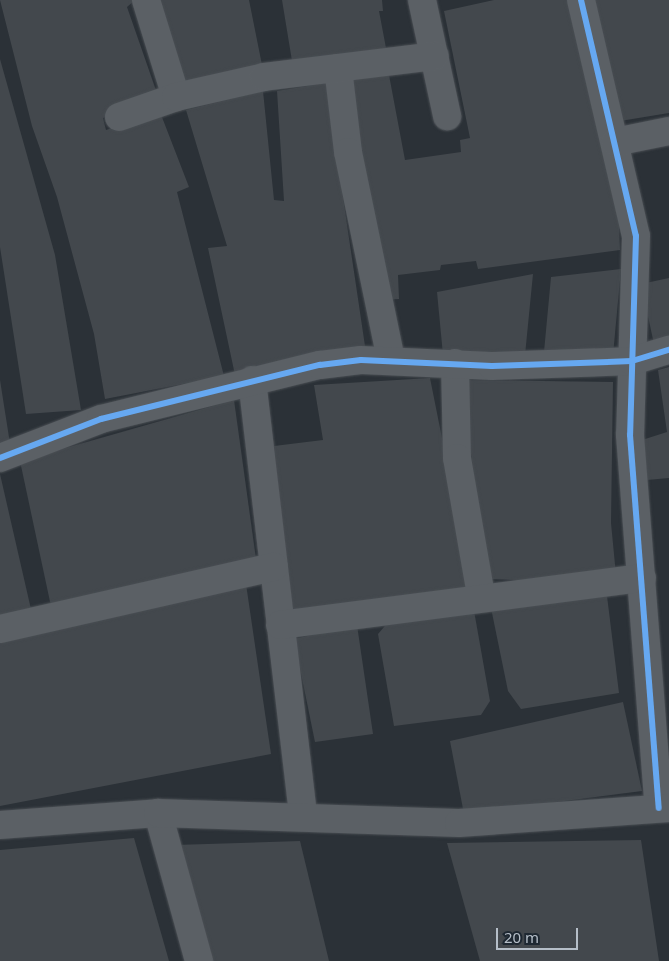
<!DOCTYPE html>
<style>
body{margin:0}
#map{position:relative;width:669px;height:961px;overflow:hidden;background:#2b3137;font-family:"Noto Sans",sans-serif}
div>[style]{position:absolute}
[style*='--x']{left:calc(var(--x)*1px);top:calc(var(--y)*1px);width:calc(var(--w)*1px);rotate:calc(var(--a)*1deg)}
.building>*{inset:0;background:#43484d}
.roads{filter:drop-shadow(0 0 1px #484d52) drop-shadow(0 0 1px #484d52)}
.minor>*{height:28px;margin:-14px;padding:0 14px;transform-origin:14px;border-radius:14px;background:#5b6065}
.cycleway>*{height:6px;margin:-3px;padding:0 3px;transform-origin:3px;border-radius:3px;background:#66a8f1}
span{translate:-50% -50%;white-space:nowrap;text-align:center;line-height:1.15;-webkit-text-stroke:4px #1e2832;paint-order:stroke}
.scale{position:absolute;left:496px;top:928px;width:82px;height:22px;box-sizing:border-box;border:2px solid #b5bec8;border-top:0;padding-left:6px;font-size:15px;line-height:18px;white-space:nowrap;color:#b5bec8;-webkit-text-stroke:4px #1e2832;paint-order:stroke}
</style>
<div id="map">
<div class="building">
<i style="clip-path:polygon(0 0,135px 0,127px 7px,159px 99px,103px 118px,106px 130px,160px 112px,189px 187px,177px 192px,224px 376px,105px 399px,94px 334px,57px 197px,32px 126px)"></i>
<i style="clip-path:polygon(155px 0,249px 0,263px 70px,181px 88px)"></i>
<i style="clip-path:polygon(282px 0,382px 0,383px 11px,379px 11px,386px 48px,293px 67px)"></i>
<i style="clip-path:polygon(494px 0,570px 0,618px 199px,620px 250px,478px 269px,476px 261px,441px 265px,440px 270px,398px 275px,399px 299px,382px 300px,343px 81px,389px 75px,405px 160px,461px 152px,460px 140px,470px 138px,444px 11px)"></i>
<i style="clip-path:polygon(593px 0,669px 0,669px 113px,614px 122px)"></i>
<i style="clip-path:polygon(0 59px,55px 255px,81px 410px,26px 414px,0 247px)"></i>
<i style="clip-path:polygon(326px 83px,365px 346px,298px 357px,235px 375px,208px 248px,227px 246px,186px 110px,263px 91px,274px 200px,284px 201px,277px 91px)"></i>
<i style="clip-path:polygon(621px 269px,613px 355px,544px 352px,551px 277px)"></i>
<i style="clip-path:polygon(533px 274px,525px 355px,443px 355px,437px 292px)"></i>
<i style="clip-path:polygon(669px 278px,669px 340px,654px 344px,641px 284px)"></i>
<i style="clip-path:polygon(669px 367px,669px 478px,647px 480px,642px 440px,667px 432px,658px 370px)"></i>
<i style="clip-path:polygon(430px 378px,472px 588px,292px 619px,274px 446px,323px 440px,314px 385px)"></i>
<i style="clip-path:polygon(0 380px,11px 450px,0 452px)"></i>
<i style="clip-path:polygon(461px 380px,613px 382px,611px 523px,616px 575px,552px 581px,488px 579px)"></i>
<i style="clip-path:polygon(234px 400px,256px 559px,52px 611px,20px 461px)"></i>
<i style="clip-path:polygon(0 474px,33px 618px,0 625px)"></i>
<i style="clip-path:polygon(246px 584px,271px 754px,0 806px,0 637px)"></i>
<i style="clip-path:polygon(607px 596px,619px 693px,521px 709px,508px 691px,491px 608px)"></i>
<i style="clip-path:polygon(473px 605px,490px 701px,481px 715px,394px 726px,378px 634px,391px 619px)"></i>
<i style="clip-path:polygon(357px 625px,373px 734px,315px 742px,294px 639px)"></i>
<i style="clip-path:polygon(623px 702px,642px 791px,464px 814px,450px 741px)"></i>
<i style="clip-path:polygon(134px 838px,169px 961px,0 961px,0 850px)"></i>
<i style="clip-path:polygon(641px 840px,659px 961px,480px 961px,447px 843px)"></i>
<i style="clip-path:polygon(300px 841px,329px 961px,208px 961px,175px 845px)"></i>
</div>
<div class="roads">
<div class="minor">
<i style="--x:146;--y:0;--w:102;--a:72.8"></i>
<i style="--x:422;--y:0;--w:119;--a:77.8"></i>
<i style="--x:581;--y:0;--w:242;--a:76.9"></i>
<i style="--x:636;--y:236;--w:199;--a:91.7"></i>
<i style="--x:630;--y:435;--w:374;--a:85.6"></i>
<i style="--x:338;--y:68;--w:85;--a:83.2"></i>
<i style="--x:348;--y:152;--w:212;--a:78.3"></i>
<i style="--x:119;--y:117;--w:60;--a:-19.3"></i>
<i style="--x:176;--y:97;--w:90;--a:-12.8"></i>
<i style="--x:264;--y:77;--w:172;--a:-7"></i>
<i style="--x:615;--y:142;--w:55;--a:-11.5"></i>
<i style="--x:455;--y:363;--w:95;--a:88.8"></i>
<i style="--x:457;--y:458;--w:140;--a:80.1"></i>
<i style="--x:252;--y:380;--w:440;--a:83.3"></i>
<i style="--x:0;--y:458;--w:108;--a:-21.1"></i>
<i style="--x:101;--y:419;--w:226;--a:-13.9"></i>
<i style="--x:320;--y:365;--w:41;--a:-7"></i>
<i style="--x:361;--y:360;--w:131;--a:2.6"></i>
<i style="--x:492;--y:366;--w:140;--a:-2"></i>
<i style="--x:632;--y:361;--w:39;--a:-17"></i>
<i style="--x:280;--y:625;--w:365;--a:-7.4"></i>
<i style="--x:0;--y:629;--w:281;--a:-12.8"></i>
<i style="--x:158;--y:813;--w:154;--a:74.5"></i>
<i style="--x:0;--y:825;--w:158;--a:-4.3"></i>
<i style="--x:158;--y:813;--w:301;--a:1.9"></i>
<i style="--x:459;--y:823;--w:211;--a:-4.1"></i>
</div>
</div>
<div class="cycleway">
<i style="--x:581;--y:0;--w:242;--a:76.9"></i>
<i style="--x:636;--y:236;--w:199;--a:91.7"></i>
<i style="--x:630;--y:435;--w:374;--a:85.6"></i>
<i style="--x:0;--y:458;--w:108;--a:-21.1"></i>
<i style="--x:101;--y:419;--w:226;--a:-13.9"></i>
<i style="--x:320;--y:365;--w:41;--a:-7"></i>
<i style="--x:361;--y:360;--w:131;--a:2.6"></i>
<i style="--x:492;--y:366;--w:140;--a:-2"></i>
<i style="--x:632;--y:361;--w:39;--a:-17"></i>
</div>
<div class="scale">20 m</div>
</div>
